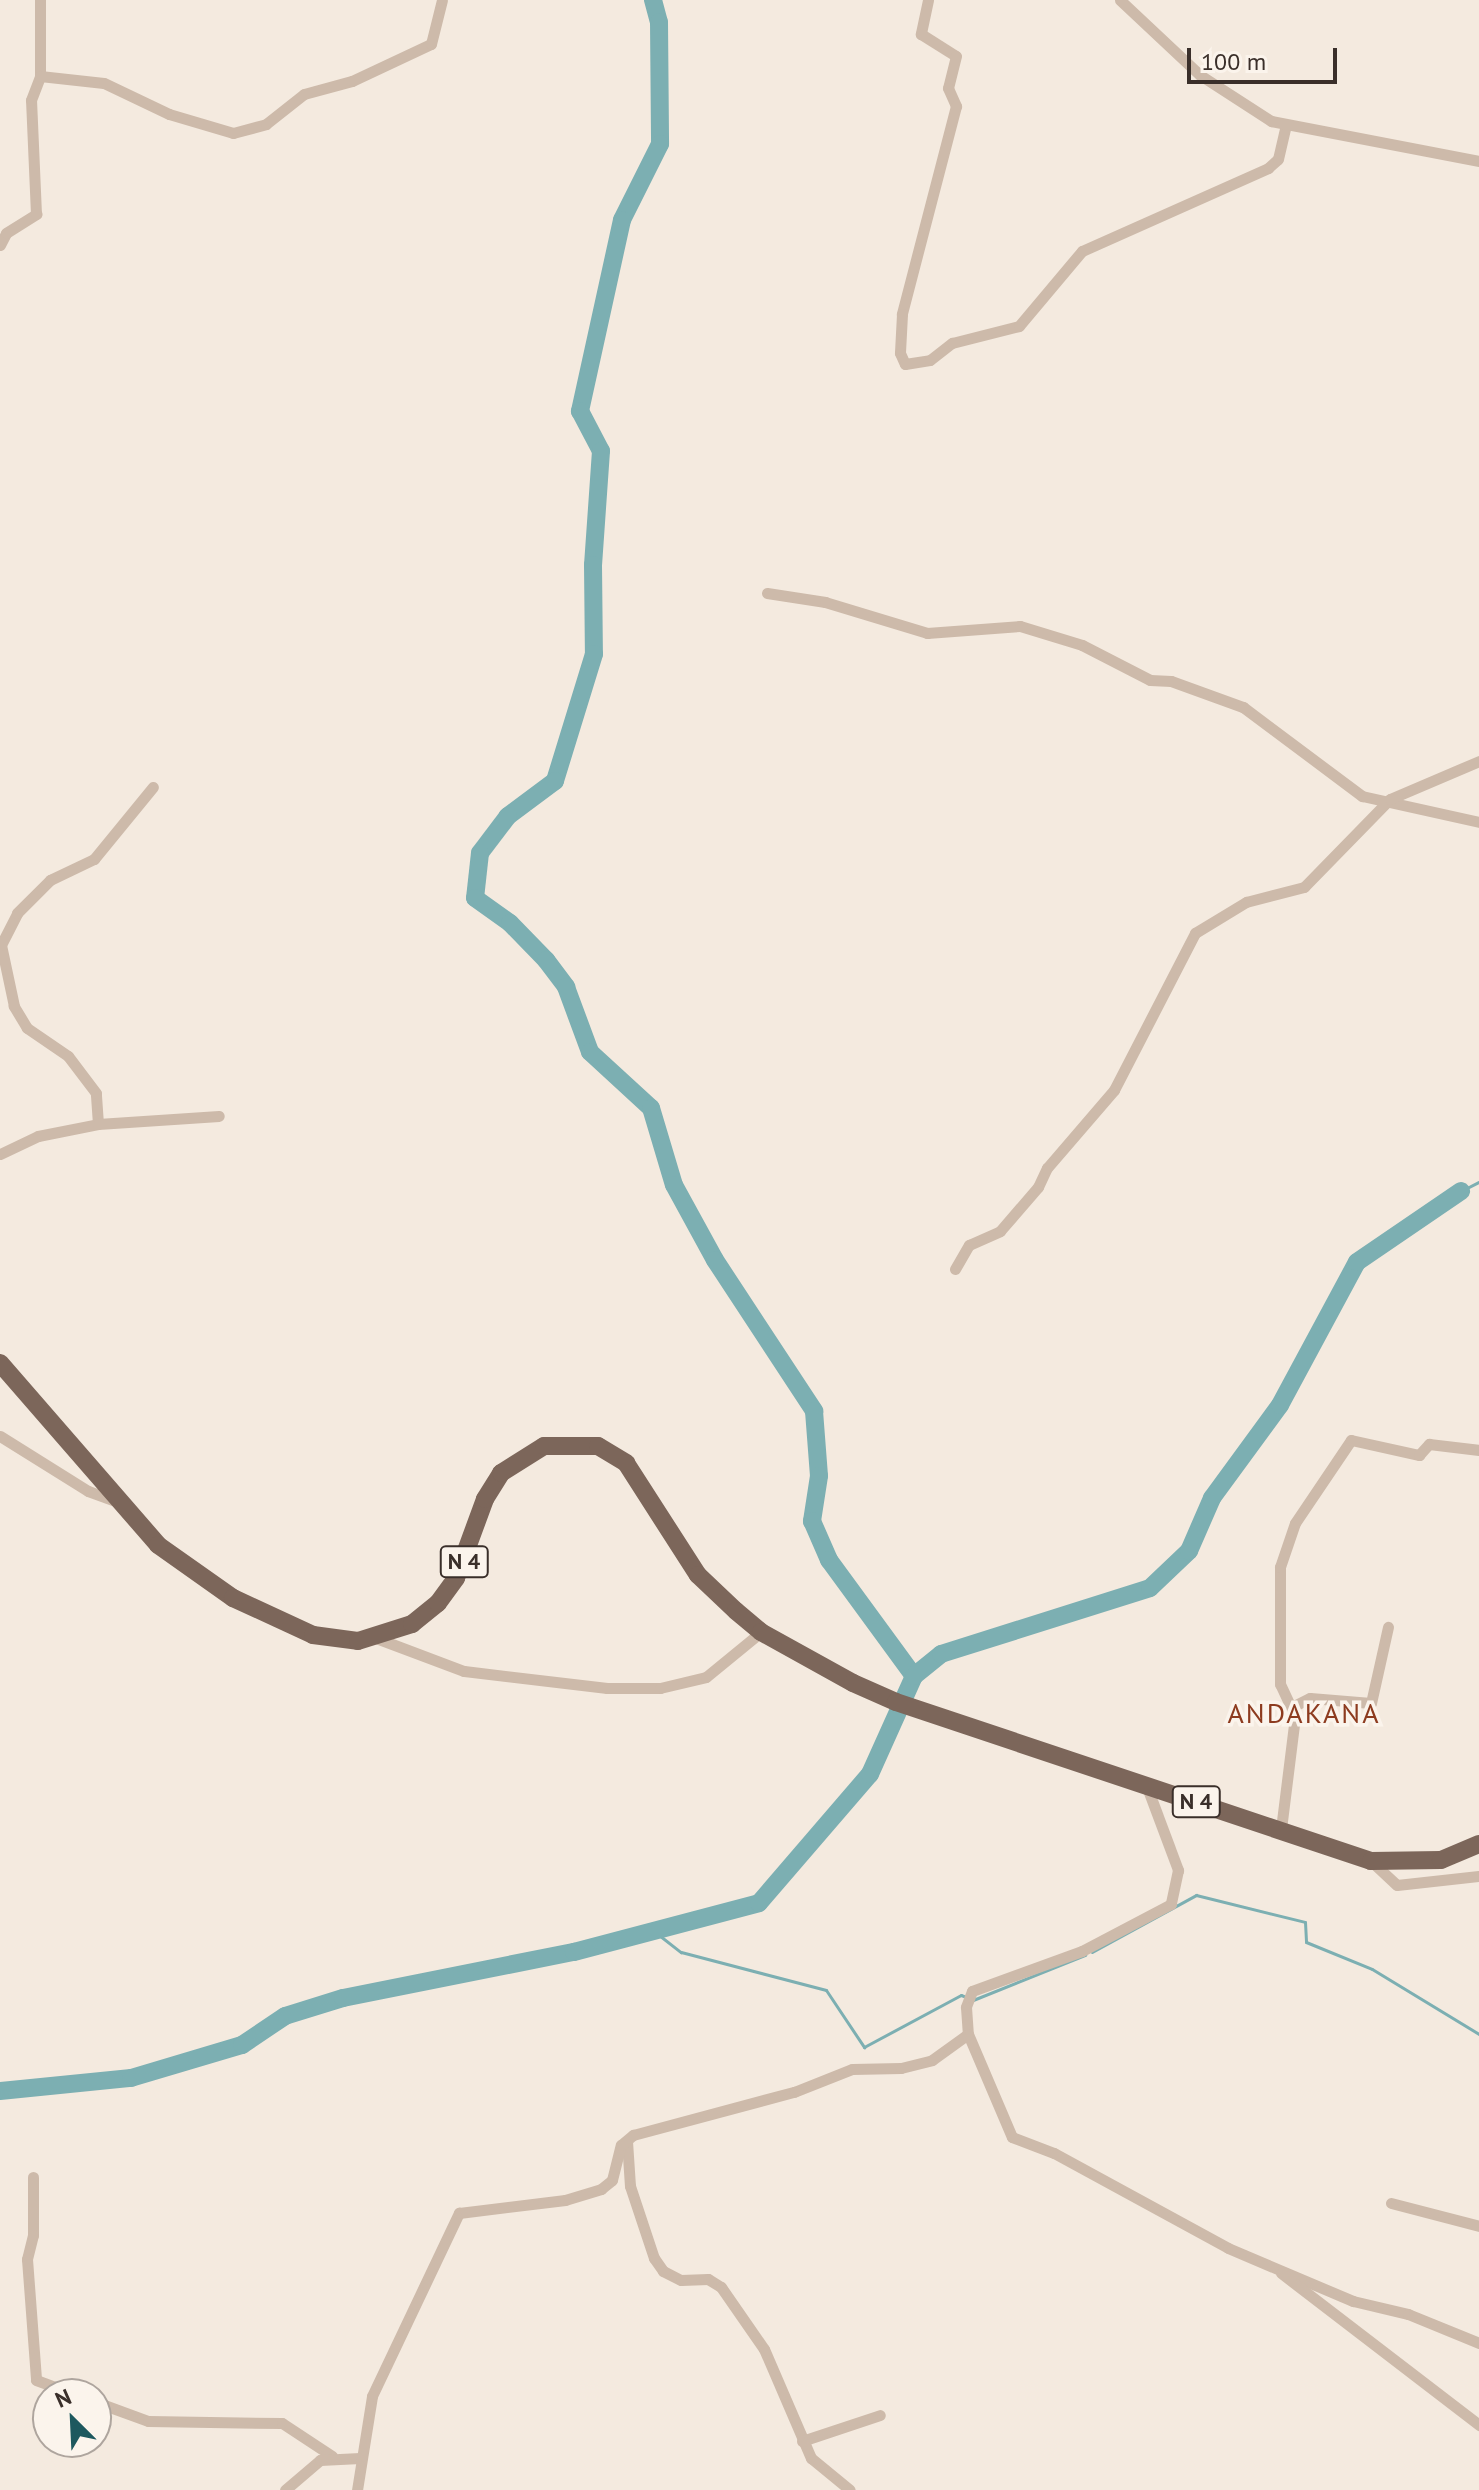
<!DOCTYPE html>
<style>
body{margin:0}
#map{position:relative;width:1479px;height:2490px;overflow:hidden;background:#f4eadf;font-family:"PT Sans",sans-serif}
div>[style]{position:absolute}
[style*='--x']{left:calc(var(--x)*1px);top:calc(var(--y)*1px);width:calc(var(--w)*1px);rotate:calc(var(--a)*1deg)}
.stream>*{height:3px;margin:-1.5px;padding:0 1.5px;transform-origin:1.5px;border-radius:1.5px;background:#7cafb2}
.river>*{height:18px;margin:-9px;padding:0 9px;transform-origin:9px;border-radius:9px;background:#7cafb2}
.street>*{height:11px;margin:-5.5px;padding:0 5.5px;transform-origin:5.5px;border-radius:5.5px;background:#cdbaaa}
.primary>*{height:18px;margin:-9px;padding:0 9px;transform-origin:9px;border-radius:9px;background:#7c665a}
span{translate:-50% -50%;white-space:nowrap;text-align:center;line-height:1.15;-webkit-text-stroke:7px #fbf4ec;paint-order:stroke}
.shield-label span{padding:2px 6px;background:#fbf4ec;border:2px solid;border-radius:6px;-webkit-text-stroke-width:0}
.shield-label{font-size:22px;color:#3a2f2a;font-weight:700}
.quarter-label{font-size:28px;color:#8d3b1f;letter-spacing:2px}
.north{position:absolute;left:32px;top:2378px;width:80px;height:80px;box-sizing:border-box;background:#fbf4ec;border:2px solid #aea59e;border-radius:50%;rotate:336deg;font-size:22px;font-weight:700;line-height:32px;text-align:center;color:#3a2f2a}
.north::after{content:'';display:block;margin:auto;width:28px;height:36px;background:#1d585e;clip-path:polygon(50% 0,100% 100%,50% 72%,0 100%)}
.scale{position:absolute;left:1187px;top:48px;width:150px;height:36px;box-sizing:border-box;border:4px solid #3a2f2a;border-top:0;padding-left:10px;font-size:24px;line-height:28px;white-space:nowrap;color:#3a2f2a;-webkit-text-stroke:6px #fbf4ec;paint-order:stroke}
</style>
<div id="map">
<div class="stream">
<i style="--x:1461;--y:1191;--w:20;--a:-27"></i>
<i style="--x:655;--y:1932;--w:33;--a:38"></i>
<i style="--x:681;--y:1952;--w:150;--a:14.7"></i>
<i style="--x:826;--y:1990;--w:69;--a:56.3"></i>
<i style="--x:864;--y:2047;--w:110;--a:-28.2"></i>
<i style="--x:961;--y:1995;--w:5;--a:22"></i>
<i style="--x:1092;--y:1952;--w:119;--a:-28.7"></i>
<i style="--x:1196;--y:1895;--w:112;--a:13.9"></i>
<i style="--x:1305;--y:1922;--w:20;--a:87"></i>
<i style="--x:1306;--y:1942;--w:71;--a:22.2"></i>
<i style="--x:1372;--y:1969;--w:125;--a:31.3"></i>
<i style="--x:973;--y:2000;--w:121;--a:-21.9"></i>
</div>
<div class="river">
<i style="--x:653;--y:0;--w:23;--a:75"></i>
<i style="--x:659;--y:22;--w:122;--a:89.5"></i>
<i style="--x:660;--y:144;--w:85;--a:116.6"></i>
<i style="--x:622;--y:220;--w:196;--a:102.4"></i>
<i style="--x:580;--y:411;--w:45;--a:62.3"></i>
<i style="--x:601;--y:451;--w:114;--a:94"></i>
<i style="--x:593;--y:565;--w:89;--a:89.4"></i>
<i style="--x:594;--y:654;--w:133;--a:107.1"></i>
<i style="--x:555;--y:781;--w:59;--a:143.3"></i>
<i style="--x:508;--y:816;--w:46;--a:127.1"></i>
<i style="--x:480;--y:853;--w:45;--a:96.3"></i>
<i style="--x:475;--y:898;--w:43;--a:35.5"></i>
<i style="--x:510;--y:923;--w:52;--a:45.8"></i>
<i style="--x:546;--y:960;--w:34;--a:53"></i>
<i style="--x:566;--y:987;--w:69;--a:69.7"></i>
<i style="--x:590;--y:1052;--w:83;--a:42.6"></i>
<i style="--x:651;--y:1108;--w:80;--a:73.4"></i>
<i style="--x:674;--y:1185;--w:85;--a:61.3"></i>
<i style="--x:715;--y:1260;--w:181;--a:56.7"></i>
<i style="--x:814;--y:1411;--w:65;--a:85.6"></i>
<i style="--x:819;--y:1476;--w:46;--a:98.8"></i>
<i style="--x:812;--y:1521;--w:43;--a:66.4"></i>
<i style="--x:829;--y:1560;--w:144;--a:53.8"></i>
<i style="--x:0;--y:2091;--w:132;--a:-5.7"></i>
<i style="--x:131;--y:2078;--w:116;--a:-16.6"></i>
<i style="--x:242;--y:2045;--w:52;--a:-34"></i>
<i style="--x:285;--y:2016;--w:61;--a:-17.2"></i>
<i style="--x:343;--y:1998;--w:236;--a:-11.3"></i>
<i style="--x:574;--y:1952;--w:191;--a:-14.8"></i>
<i style="--x:759;--y:1903;--w:170;--a:-49.3"></i>
<i style="--x:870;--y:1774;--w:107;--a:-65.8"></i>
<i style="--x:914;--y:1676;--w:35;--a:-39"></i>
<i style="--x:941;--y:1654;--w:219;--a:-17.5"></i>
<i style="--x:1150;--y:1588;--w:54;--a:-43.5"></i>
<i style="--x:1189;--y:1551;--w:58;--a:-66.5"></i>
<i style="--x:1212;--y:1498;--w:115;--a:-53.8"></i>
<i style="--x:1280;--y:1405;--w:162;--a:-61.7"></i>
<i style="--x:1357;--y:1262;--w:126;--a:-34.3"></i>
</div>
<div class="street">
<i style="--x:40;--y:0;--w:76;--a:90"></i>
<i style="--x:928;--y:0;--w:35;--a:102"></i>
<i style="--x:921;--y:34;--w:41;--a:32.2"></i>
<i style="--x:956;--y:56;--w:33;--a:104"></i>
<i style="--x:948;--y:88;--w:20;--a:66"></i>
<i style="--x:956;--y:106;--w:215;--a:104.6"></i>
<i style="--x:902;--y:314;--w:39;--a:93"></i>
<i style="--x:900;--y:353;--w:12;--a:66"></i>
<i style="--x:905;--y:364;--w:25;--a:-9"></i>
<i style="--x:930;--y:360;--w:28;--a:-38"></i>
<i style="--x:952;--y:343;--w:69;--a:-14.2"></i>
<i style="--x:1019;--y:326;--w:98;--a:-50"></i>
<i style="--x:1082;--y:251;--w:204;--a:-24"></i>
<i style="--x:1268;--y:168;--w:13;--a:-42"></i>
<i style="--x:1278;--y:159;--w:35;--a:-77"></i>
<i style="--x:1120;--y:0;--w:110;--a:43.2"></i>
<i style="--x:1200;--y:75;--w:85;--a:32.9"></i>
<i style="--x:1271;--y:121;--w:212;--a:10.9"></i>
<i style="--x:0;--y:245;--w:13;--a:-63"></i>
<i style="--x:6;--y:233;--w:36;--a:-32"></i>
<i style="--x:36;--y:214;--w:114;--a:-92.5"></i>
<i style="--x:31;--y:100;--w:26;--a:-69"></i>
<i style="--x:40;--y:76;--w:64;--a:6.2"></i>
<i style="--x:104;--y:83;--w:72;--a:25.5"></i>
<i style="--x:169;--y:114;--w:67;--a:16.5"></i>
<i style="--x:233;--y:133;--w:34;--a:-15"></i>
<i style="--x:266;--y:124;--w:48;--a:-38.3"></i>
<i style="--x:304;--y:94;--w:50;--a:-15.2"></i>
<i style="--x:352;--y:81;--w:87;--a:-25.1"></i>
<i style="--x:431;--y:44;--w:45;--a:-76"></i>
<i style="--x:767;--y:593;--w:59;--a:8.8"></i>
<i style="--x:825;--y:602;--w:107;--a:16.9"></i>
<i style="--x:927;--y:633;--w:93;--a:-4.3"></i>
<i style="--x:1020;--y:626;--w:65;--a:17"></i>
<i style="--x:1082;--y:645;--w:76;--a:27.2"></i>
<i style="--x:1150;--y:680;--w:21;--a:3"></i>
<i style="--x:1171;--y:681;--w:77;--a:19.9"></i>
<i style="--x:1243;--y:707;--w:149;--a:36.8"></i>
<i style="--x:1362;--y:796;--w:120;--a:12.5"></i>
<i style="--x:98;--y:1124;--w:31;--a:-94"></i>
<i style="--x:96;--y:1093;--w:46;--a:-127.1"></i>
<i style="--x:68;--y:1056;--w:50;--a:-145.7"></i>
<i style="--x:27;--y:1028;--w:26;--a:-121"></i>
<i style="--x:14;--y:1006;--w:62;--a:-102"></i>
<i style="--x:1;--y:945;--w:36;--a:-63"></i>
<i style="--x:17;--y:913;--w:47;--a:-45"></i>
<i style="--x:50;--y:880;--w:49;--a:-25.5"></i>
<i style="--x:94;--y:859;--w:93;--a:-50.7"></i>
<i style="--x:0;--y:1154;--w:42;--a:-25.3"></i>
<i style="--x:38;--y:1136;--w:61;--a:-11.3"></i>
<i style="--x:98;--y:1124;--w:121;--a:-3.8"></i>
<i style="--x:955;--y:1269;--w:28;--a:-60"></i>
<i style="--x:969;--y:1245;--w:34;--a:-24"></i>
<i style="--x:1000;--y:1231;--w:58;--a:-49.2"></i>
<i style="--x:1038;--y:1187;--w:21;--a:-65"></i>
<i style="--x:1047;--y:1168;--w:103;--a:-49.3"></i>
<i style="--x:1114;--y:1090;--w:177;--a:-62.7"></i>
<i style="--x:1195;--y:933;--w:60;--a:-31.3"></i>
<i style="--x:1246;--y:902;--w:60;--a:-14.5"></i>
<i style="--x:1304;--y:887;--w:123;--a:-45.7"></i>
<i style="--x:1390;--y:799;--w:97;--a:-23.1"></i>
<i style="--x:0;--y:1436;--w:104;--a:32"></i>
<i style="--x:88;--y:1491;--w:30;--a:20"></i>
<i style="--x:376;--y:1638;--w:94;--a:20.6"></i>
<i style="--x:464;--y:1671;--w:144;--a:6.8"></i>
<i style="--x:607;--y:1688;--w:53;--a:0"></i>
<i style="--x:660;--y:1688;--w:47;--a:-13.4"></i>
<i style="--x:706;--y:1677;--w:71;--a:-39.3"></i>
<i style="--x:1292;--y:1707;--w:20;--a:-27"></i>
<i style="--x:1310;--y:1698;--w:61;--a:4.7"></i>
<i style="--x:1371;--y:1703;--w:78;--a:-77.4"></i>
<i style="--x:1147;--y:1787;--w:89;--a:69.5"></i>
<i style="--x:1178;--y:1870;--w:35;--a:102"></i>
<i style="--x:1171;--y:1904;--w:101;--a:152.2"></i>
<i style="--x:1082;--y:1951;--w:117;--a:160"></i>
<i style="--x:972;--y:1991;--w:17;--a:111"></i>
<i style="--x:966;--y:2007;--w:27;--a:86"></i>
<i style="--x:968;--y:2034;--w:112;--a:66.9"></i>
<i style="--x:1012;--y:2137;--w:45;--a:20.9"></i>
<i style="--x:1054;--y:2153;--w:198;--a:28.6"></i>
<i style="--x:1228;--y:2248;--w:136;--a:23"></i>
<i style="--x:1353;--y:2301;--w:57;--a:13.3"></i>
<i style="--x:1408;--y:2314;--w:77;--a:22.2"></i>
<i style="--x:1281;--y:1829;--w:114;--a:-82.9"></i>
<i style="--x:1295;--y:1716;--w:35;--a:-115"></i>
<i style="--x:1280;--y:1684;--w:117;--a:-90"></i>
<i style="--x:1280;--y:1567;--w:46;--a:-71.2"></i>
<i style="--x:1295;--y:1523;--w:100;--a:-56"></i>
<i style="--x:1351;--y:1440;--w:70;--a:12.4"></i>
<i style="--x:1419;--y:1455;--w:15;--a:-48"></i>
<i style="--x:1429;--y:1444;--w:50;--a:6.8"></i>
<i style="--x:1371;--y:1861;--w:35;--a:43"></i>
<i style="--x:1397;--y:1885;--w:82;--a:-6.3"></i>
<i style="--x:627;--y:2141;--w:45;--a:86.2"></i>
<i style="--x:630;--y:2186;--w:76;--a:71.6"></i>
<i style="--x:654;--y:2258;--w:16;--a:55"></i>
<i style="--x:663;--y:2271;--w:20;--a:27"></i>
<i style="--x:681;--y:2280;--w:27;--a:-2"></i>
<i style="--x:708;--y:2279;--w:15;--a:32"></i>
<i style="--x:721;--y:2287;--w:75;--a:55.3"></i>
<i style="--x:764;--y:2349;--w:119;--a:66.7"></i>
<i style="--x:811;--y:2458;--w:50;--a:39.4"></i>
<i style="--x:33;--y:2177;--w:58;--a:90"></i>
<i style="--x:33;--y:2235;--w:25;--a:104"></i>
<i style="--x:27;--y:2259;--w:121;--a:85.7"></i>
<i style="--x:36;--y:2380;--w:40;--a:20.2"></i>
<i style="--x:1391;--y:2203;--w:91;--a:14.6"></i>
<i style="--x:1281;--y:2273;--w:250;--a:37.5"></i>
<i style="--x:96;--y:2402;--w:55;--a:20.1"></i>
<i style="--x:148;--y:2421;--w:134;--a:0.9"></i>
<i style="--x:282;--y:2423;--w:60;--a:33.4"></i>
<i style="--x:802;--y:2441;--w:82;--a:-18.4"></i>
<i style="--x:285;--y:2490;--w:46;--a:-40.6"></i>
<i style="--x:320;--y:2460;--w:40;--a:-2.9"></i>
<i style="--x:357;--y:2490;--w:95;--a:-80.9"></i>
<i style="--x:372;--y:2396;--w:203;--a:-64.6"></i>
<i style="--x:459;--y:2213;--w:107;--a:-7"></i>
<i style="--x:565;--y:2200;--w:38;--a:-17"></i>
<i style="--x:601;--y:2189;--w:14;--a:-39"></i>
<i style="--x:612;--y:2180;--w:36;--a:-76"></i>
<i style="--x:621;--y:2145;--w:16;--a:-40"></i>
<i style="--x:633;--y:2135;--w:167;--a:-15"></i>
<i style="--x:794;--y:2092;--w:62;--a:-21.6"></i>
<i style="--x:852;--y:2069;--w:49;--a:-1.2"></i>
<i style="--x:901;--y:2068;--w:32;--a:-14"></i>
<i style="--x:932;--y:2060;--w:44;--a:-35.8"></i>
</div>
<div class="primary">
<i style="--x:0;--y:1363;--w:241;--a:49"></i>
<i style="--x:158;--y:1545;--w:92;--a:35.2"></i>
<i style="--x:233;--y:1598;--w:88;--a:24.8"></i>
<i style="--x:313;--y:1635;--w:45;--a:7.6"></i>
<i style="--x:358;--y:1641;--w:57;--a:-17.5"></i>
<i style="--x:412;--y:1624;--w:33;--a:-39"></i>
<i style="--x:438;--y:1603;--w:31;--a:-54"></i>
<i style="--x:456;--y:1578;--w:84;--a:-69.8"></i>
<i style="--x:485;--y:1499;--w:31;--a:-58"></i>
<i style="--x:501;--y:1473;--w:51;--a:-32.1"></i>
<i style="--x:544;--y:1446;--w:54;--a:0"></i>
<i style="--x:598;--y:1446;--w:33;--a:31"></i>
<i style="--x:626;--y:1463;--w:133;--a:57.3"></i>
<i style="--x:698;--y:1575;--w:52;--a:43.5"></i>
<i style="--x:736;--y:1611;--w:33;--a:40"></i>
<i style="--x:761;--y:1632;--w:105;--a:29"></i>
<i style="--x:853;--y:1683;--w:47;--a:23.8"></i>
<i style="--x:896;--y:1702;--w:501;--a:18.51"></i>
<i style="--x:1371;--y:1861;--w:70;--a:-0.8"></i>
<i style="--x:1441;--y:1860;--w:41;--a:-22.8"></i>
</div>
<div class="shield-label">
<span style="left:464px;top:1562px">N 4</span>
<span style="left:1196px;top:1802px">N 4</span>
</div>
<div class="quarter-label">
<span style="left:1304px;top:1713px">ANDAKANA</span>
</div>
<div class="north">N</div>
<div class="scale">100 m</div>
</div>
